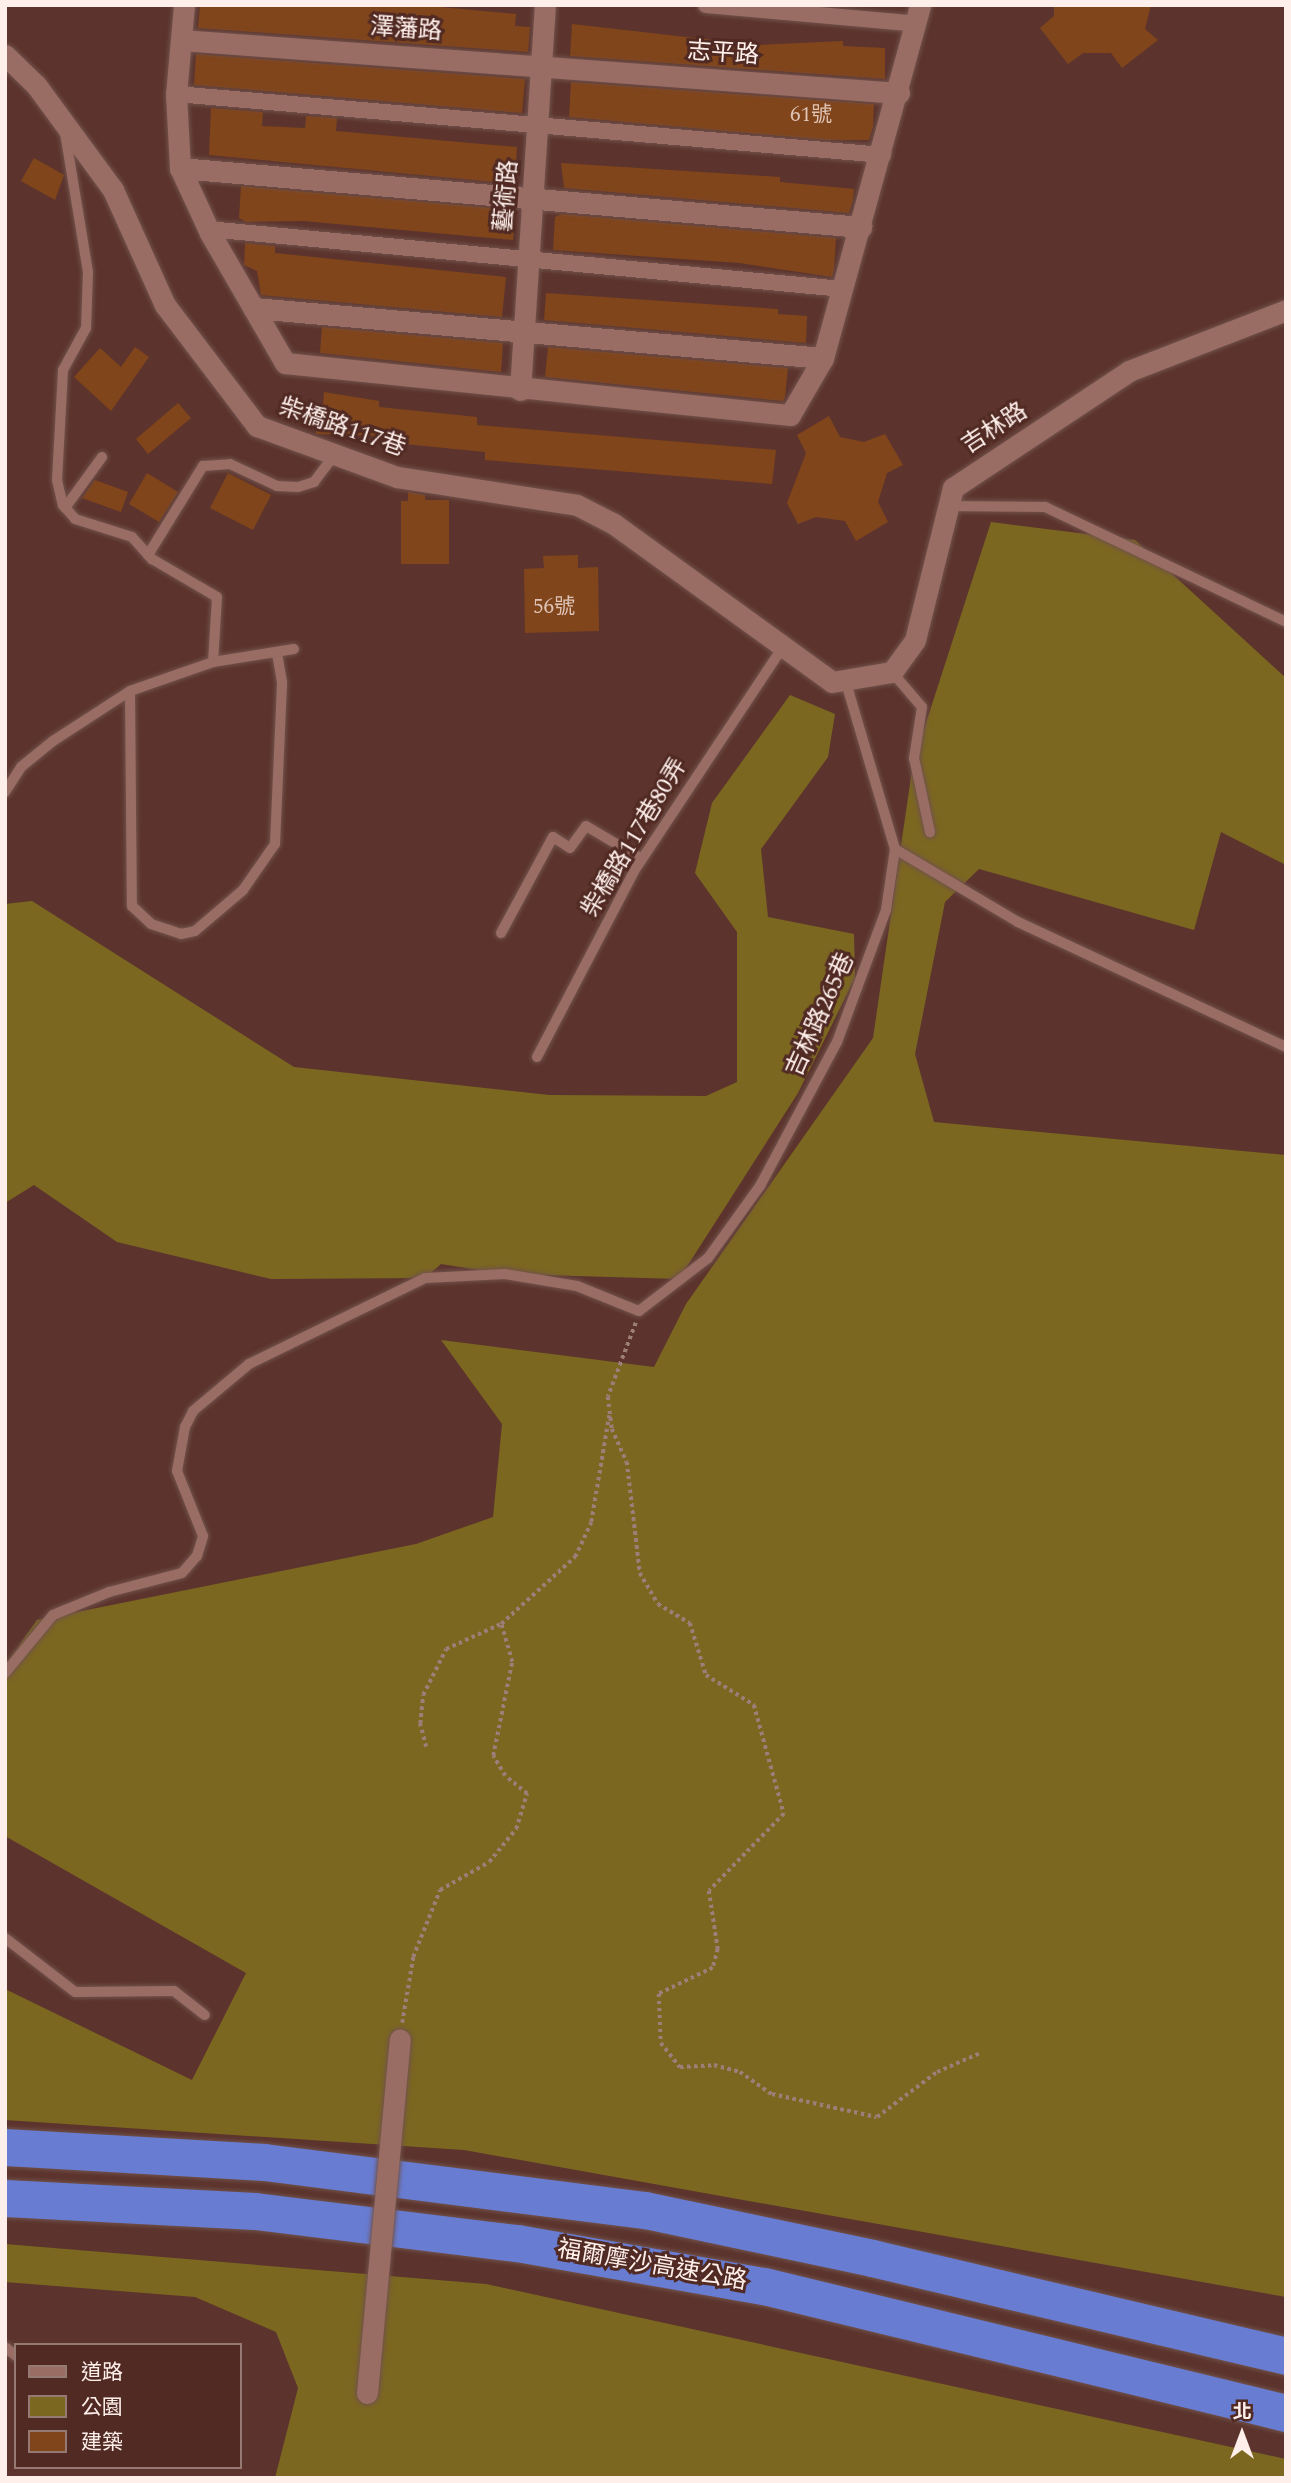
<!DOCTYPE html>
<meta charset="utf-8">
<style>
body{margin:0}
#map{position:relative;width:1291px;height:2483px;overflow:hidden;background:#5c342d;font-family:Spectral,"Noto Sans TC",serif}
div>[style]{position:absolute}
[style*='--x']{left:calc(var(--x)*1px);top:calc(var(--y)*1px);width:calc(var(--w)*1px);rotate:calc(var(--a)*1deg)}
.green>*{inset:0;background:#7c6721}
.building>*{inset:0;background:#81451b}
.path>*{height:3.5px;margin-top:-1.75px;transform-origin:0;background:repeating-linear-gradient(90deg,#9d7f79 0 3.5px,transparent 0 7px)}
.roads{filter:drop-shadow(0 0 2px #71524c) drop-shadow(0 0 2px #71524c)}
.service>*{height:10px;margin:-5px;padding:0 5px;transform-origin:5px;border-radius:5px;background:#996d64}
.pedestrian>*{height:16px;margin:-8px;padding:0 8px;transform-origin:8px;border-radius:8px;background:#996d64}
.minor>*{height:21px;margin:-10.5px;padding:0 10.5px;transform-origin:10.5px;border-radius:10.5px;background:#996d64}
.motorway>*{height:37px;margin:-18.5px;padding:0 18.5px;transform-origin:18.5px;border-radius:18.5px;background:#687cd2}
.bridges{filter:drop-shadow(0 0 2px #71524c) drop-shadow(0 0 2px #71524c)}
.minor-bridge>*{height:21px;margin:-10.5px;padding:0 10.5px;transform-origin:10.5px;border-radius:10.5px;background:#996d64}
span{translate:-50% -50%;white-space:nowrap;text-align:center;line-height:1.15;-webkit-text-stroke:6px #512a23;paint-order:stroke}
.number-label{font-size:21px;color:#dfc4b7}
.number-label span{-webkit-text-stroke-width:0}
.street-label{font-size:24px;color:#feefeb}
.frame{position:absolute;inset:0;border:7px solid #feefeb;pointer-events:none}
.legend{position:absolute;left:14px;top:2343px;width:228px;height:126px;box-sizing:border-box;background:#512a23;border:2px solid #967973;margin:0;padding:9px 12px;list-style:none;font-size:21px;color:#feefeb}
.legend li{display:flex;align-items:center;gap:14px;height:35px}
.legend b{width:35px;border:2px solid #967973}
.north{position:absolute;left:1207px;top:2399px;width:70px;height:70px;-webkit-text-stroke:5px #512a23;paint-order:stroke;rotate:0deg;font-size:19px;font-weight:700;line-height:28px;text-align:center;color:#feefeb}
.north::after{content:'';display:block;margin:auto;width:24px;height:32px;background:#feefeb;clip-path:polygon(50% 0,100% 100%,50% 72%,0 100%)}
</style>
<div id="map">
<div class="green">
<i style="clip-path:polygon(991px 522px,1135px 540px,1286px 678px,1286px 865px,1221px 832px,1194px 930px,979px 869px,945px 902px,915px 1054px,934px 1122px,1286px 1155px,1286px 2297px,464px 2150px,5px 2120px,5px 1989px,192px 2080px,246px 1973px,5px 1836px,5px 1665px,37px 1620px,416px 1544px,493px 1517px,502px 1424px,441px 1340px,654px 1367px,686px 1304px,873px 1038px,913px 763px)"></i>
<i style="clip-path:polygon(790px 695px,835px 714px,828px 757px,761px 849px,768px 917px,854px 934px,855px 978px,798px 1093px,679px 1279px,505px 1274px,441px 1264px,425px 1278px,271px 1279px,117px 1242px,34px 1185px,5px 1203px,5px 904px,32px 901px,294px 1067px,549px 1095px,706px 1096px,737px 1082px,737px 932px,695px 873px,712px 803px)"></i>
<i style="clip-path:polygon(5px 2244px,486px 2284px,1286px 2459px,1286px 2478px,275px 2478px,298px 2388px,276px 2332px,195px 2297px,5px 2282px)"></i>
</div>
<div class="building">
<i style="clip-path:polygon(200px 5px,419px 5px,516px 14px,515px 26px,530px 27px,528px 52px,198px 28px)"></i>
<i style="clip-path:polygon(1054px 5px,1151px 5px,1145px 29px,1158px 40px,1122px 68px,1111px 53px,1083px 53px,1068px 64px,1040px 28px,1054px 16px)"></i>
<i style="clip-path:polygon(572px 24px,756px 45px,843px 41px,843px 46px,885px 48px,885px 79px,570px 56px)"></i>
<i style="clip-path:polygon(196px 54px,525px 79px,522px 113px,194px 85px)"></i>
<i style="clip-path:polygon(571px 82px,874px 104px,873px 127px,869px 140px,826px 140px,569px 117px)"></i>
<i style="clip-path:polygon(211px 108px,263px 112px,262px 126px,305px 128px,306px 116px,337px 118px,336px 131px,517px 147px,515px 184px,209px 155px)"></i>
<i style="clip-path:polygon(34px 158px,64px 175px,55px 200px,21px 181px)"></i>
<i style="clip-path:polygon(561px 163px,780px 177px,780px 182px,854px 189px,853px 200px,849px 213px,564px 188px)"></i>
<i style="clip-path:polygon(241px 186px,515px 210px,513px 240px,303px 221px,246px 222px,239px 218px)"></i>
<i style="clip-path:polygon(562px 214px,836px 238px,834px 270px,832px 277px,739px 263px,553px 250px,555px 217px)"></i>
<i style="clip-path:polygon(245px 243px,275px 246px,275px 253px,506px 277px,502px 317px,261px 295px,257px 271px,244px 265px)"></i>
<i style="clip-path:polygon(546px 293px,778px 309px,778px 314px,807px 316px,806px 343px,544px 320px)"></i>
<i style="clip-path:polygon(322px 327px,503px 343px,501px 372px,320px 353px)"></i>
<i style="clip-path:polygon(135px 347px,149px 357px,111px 411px,74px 377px,100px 348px,121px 367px)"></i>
<i style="clip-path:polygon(548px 347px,788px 368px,785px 397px,783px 401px,545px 377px)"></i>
<i style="clip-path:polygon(324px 392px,379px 401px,379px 407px,477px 417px,477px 425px,776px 450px,772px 484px,485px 460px,485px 452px,385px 442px,385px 436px,316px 434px,315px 405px,323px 405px)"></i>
<i style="clip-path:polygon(178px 403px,191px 418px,148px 454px,136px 439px)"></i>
<i style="clip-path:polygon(829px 416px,840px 437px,864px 442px,885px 434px,903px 465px,887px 473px,878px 502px,888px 522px,856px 541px,845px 521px,816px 517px,798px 524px,787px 503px,806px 453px,797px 435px)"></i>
<i style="clip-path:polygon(147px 473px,178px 492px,159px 522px,129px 504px)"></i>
<i style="clip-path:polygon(228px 473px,271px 495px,253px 530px,210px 508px)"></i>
<i style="clip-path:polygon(95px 480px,128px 492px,121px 512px,82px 498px)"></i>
<i style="clip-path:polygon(408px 492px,425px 495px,425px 500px,449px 500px,449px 564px,401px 564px,401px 501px,408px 501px)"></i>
<i style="clip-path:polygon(578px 555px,578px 568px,598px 567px,599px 631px,525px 633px,524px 569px,544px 568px,543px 556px)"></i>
</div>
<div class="path">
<i style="--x:636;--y:1323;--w:79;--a:110.7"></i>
<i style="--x:608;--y:1397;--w:32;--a:83"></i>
<i style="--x:612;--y:1429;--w:36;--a:66"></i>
<i style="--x:627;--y:1462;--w:112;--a:83.3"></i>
<i style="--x:640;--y:1573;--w:36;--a:60"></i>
<i style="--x:658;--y:1604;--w:37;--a:31"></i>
<i style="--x:690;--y:1623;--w:54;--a:72.9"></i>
<i style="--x:706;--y:1675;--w:57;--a:32"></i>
<i style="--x:754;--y:1705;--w:113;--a:74.6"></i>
<i style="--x:784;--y:1814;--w:107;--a:134.2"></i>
<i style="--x:709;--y:1891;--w:59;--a:81.2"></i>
<i style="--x:718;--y:1949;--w:20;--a:105"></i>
<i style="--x:713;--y:1968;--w:60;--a:154.3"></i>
<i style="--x:659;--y:1994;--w:49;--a:87.7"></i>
<i style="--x:661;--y:2043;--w:31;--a:52"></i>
<i style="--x:680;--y:2067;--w:34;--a:-3"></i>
<i style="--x:714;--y:2065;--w:27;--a:15"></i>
<i style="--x:740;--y:2072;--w:39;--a:35"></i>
<i style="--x:772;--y:2094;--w:107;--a:12.4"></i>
<i style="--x:877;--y:2117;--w:75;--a:-36.9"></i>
<i style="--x:937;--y:2072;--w:47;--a:-23.8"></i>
<i style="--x:426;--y:1747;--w:24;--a:-105"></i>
<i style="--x:420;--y:1724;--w:29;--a:-84"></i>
<i style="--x:423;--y:1695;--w:51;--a:-63.4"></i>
<i style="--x:446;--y:1649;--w:60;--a:-24.4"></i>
<i style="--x:501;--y:1624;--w:100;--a:-42.2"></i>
<i style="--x:575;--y:1557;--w:38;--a:-65"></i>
<i style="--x:591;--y:1522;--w:108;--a:-80.4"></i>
<i style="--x:402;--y:2023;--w:67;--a:-80.5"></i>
<i style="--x:413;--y:1957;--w:72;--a:-68.1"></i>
<i style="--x:440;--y:1890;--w:56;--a:-29.7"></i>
<i style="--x:489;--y:1862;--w:43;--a:-50.7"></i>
<i style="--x:516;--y:1829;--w:37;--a:-73"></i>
<i style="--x:527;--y:1794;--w:28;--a:-141"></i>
<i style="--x:505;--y:1776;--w:23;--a:-121"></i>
<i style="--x:493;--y:1756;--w:96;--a:-78.6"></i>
<i style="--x:512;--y:1662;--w:40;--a:-106"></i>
</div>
<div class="roads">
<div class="service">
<i style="--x:65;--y:133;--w:141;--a:80.6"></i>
<i style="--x:88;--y:272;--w:56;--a:92"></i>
<i style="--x:86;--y:328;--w:48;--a:118.7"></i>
<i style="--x:63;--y:370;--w:110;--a:93.1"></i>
<i style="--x:57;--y:480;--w:26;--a:77"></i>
<i style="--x:63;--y:505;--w:18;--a:49"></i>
<i style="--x:75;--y:519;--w:60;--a:17.5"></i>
<i style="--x:132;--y:537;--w:30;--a:48"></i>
<i style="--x:152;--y:559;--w:75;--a:30.3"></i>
<i style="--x:217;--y:597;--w:65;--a:93.5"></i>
<i style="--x:949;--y:506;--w:96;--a:0.6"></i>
<i style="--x:1045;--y:507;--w:267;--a:25.5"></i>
<i style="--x:65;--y:508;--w:63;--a:-54"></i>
<i style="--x:148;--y:555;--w:105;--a:-58.3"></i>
<i style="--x:203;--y:466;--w:27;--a:-4"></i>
<i style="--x:230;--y:464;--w:52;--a:25.1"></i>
<i style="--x:277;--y:486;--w:21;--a:3"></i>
<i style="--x:298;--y:487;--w:17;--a:-17"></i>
<i style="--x:314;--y:482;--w:31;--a:-53"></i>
<i style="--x:892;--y:672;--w:46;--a:49.4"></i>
<i style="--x:922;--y:707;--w:52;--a:98.9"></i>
<i style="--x:914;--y:758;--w:76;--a:77.8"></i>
<i style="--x:130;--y:691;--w:215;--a:89.5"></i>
<i style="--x:132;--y:906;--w:26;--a:43"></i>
<i style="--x:151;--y:924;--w:32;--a:18"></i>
<i style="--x:181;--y:934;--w:14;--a:-12"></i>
<i style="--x:195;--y:931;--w:63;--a:-40.5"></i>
<i style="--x:243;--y:890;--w:56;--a:-55.2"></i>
<i style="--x:275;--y:844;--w:162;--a:-87.5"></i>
<i style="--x:282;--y:682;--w:27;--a:-100"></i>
<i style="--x:5;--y:792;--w:30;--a:-57"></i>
<i style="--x:21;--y:767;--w:41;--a:-39.1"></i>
<i style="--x:53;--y:741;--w:92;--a:-33"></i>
<i style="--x:130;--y:691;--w:88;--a:-19.3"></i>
<i style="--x:213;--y:662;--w:82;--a:-9.1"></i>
<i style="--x:895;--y:849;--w:143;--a:30.7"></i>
<i style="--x:1018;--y:922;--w:296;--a:25"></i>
<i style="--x:501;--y:933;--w:109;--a:-61.6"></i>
<i style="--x:553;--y:837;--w:20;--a:33"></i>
<i style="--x:570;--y:848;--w:27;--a:-54"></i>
<i style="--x:586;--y:826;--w:65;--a:30.5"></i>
<i style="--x:537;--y:1057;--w:213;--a:-62.4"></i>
<i style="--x:636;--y:868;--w:264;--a:-56.4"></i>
<i style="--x:5;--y:1673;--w:75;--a:-50.4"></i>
<i style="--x:53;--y:1615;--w:61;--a:-22.3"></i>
<i style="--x:109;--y:1592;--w:75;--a:-14.6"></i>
<i style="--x:182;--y:1573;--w:23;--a:-49"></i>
<i style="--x:197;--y:1556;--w:21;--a:-73"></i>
<i style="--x:203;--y:1536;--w:70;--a:-111.8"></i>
<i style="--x:177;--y:1471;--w:45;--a:-79.7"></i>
<i style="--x:185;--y:1427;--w:18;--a:-63"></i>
<i style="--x:193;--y:1411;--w:73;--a:-40"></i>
<i style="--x:249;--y:1364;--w:196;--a:-26"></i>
<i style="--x:425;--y:1278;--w:80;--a:-2.9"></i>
<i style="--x:505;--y:1274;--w:73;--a:9.5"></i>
<i style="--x:577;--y:1286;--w:67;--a:22"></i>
<i style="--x:639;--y:1311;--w:87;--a:-37.5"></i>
<i style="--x:708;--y:1258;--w:89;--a:-54.2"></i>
<i style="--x:760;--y:1186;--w:163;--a:-61.9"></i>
<i style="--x:837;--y:1042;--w:141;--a:-69.6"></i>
<i style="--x:886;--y:910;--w:62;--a:-81.6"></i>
<i style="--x:895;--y:849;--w:173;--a:-106.4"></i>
<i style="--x:5;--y:1938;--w:88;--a:37.6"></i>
<i style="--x:75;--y:1992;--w:99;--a:-0.6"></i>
<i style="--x:174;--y:1991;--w:39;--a:38"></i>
<i style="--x:5;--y:2347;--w:14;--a:39"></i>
</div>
<div class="pedestrian">
<i style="--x:706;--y:5;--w:212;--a:5.1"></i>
<i style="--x:176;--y:94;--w:710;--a:4.93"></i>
<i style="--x:208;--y:229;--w:638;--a:5.4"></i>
</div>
<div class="minor">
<i style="--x:184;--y:5;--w:89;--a:95.1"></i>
<i style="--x:176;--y:94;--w:74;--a:86.9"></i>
<i style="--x:180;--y:168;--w:72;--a:65.2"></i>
<i style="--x:210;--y:233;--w:150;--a:60"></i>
<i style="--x:285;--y:363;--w:508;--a:5.88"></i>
<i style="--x:790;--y:415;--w:66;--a:-59.9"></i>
<i style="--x:823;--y:358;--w:366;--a:-74.6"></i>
<i style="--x:181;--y:40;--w:720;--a:4.22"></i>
<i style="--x:5;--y:55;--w:43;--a:44.1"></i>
<i style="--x:36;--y:85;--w:130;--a:53.7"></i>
<i style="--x:113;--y:190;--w:126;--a:65.7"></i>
<i style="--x:165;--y:305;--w:152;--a:52.8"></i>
<i style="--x:257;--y:426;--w:149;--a:20"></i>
<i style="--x:397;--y:477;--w:182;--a:8.8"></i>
<i style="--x:577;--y:505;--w:42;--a:27.2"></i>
<i style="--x:614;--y:524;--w:269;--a:35.9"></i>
<i style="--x:832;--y:682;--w:61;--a:-9.5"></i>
<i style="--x:892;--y:672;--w:39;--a:-54"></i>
<i style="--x:915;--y:640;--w:157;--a:-76"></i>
<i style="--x:953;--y:488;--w:211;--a:-33.6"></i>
<i style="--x:1129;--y:371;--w:168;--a:-21.2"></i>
<i style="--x:180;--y:168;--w:684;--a:4.95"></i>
<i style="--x:254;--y:308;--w:571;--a:5.02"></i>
<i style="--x:520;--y:390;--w:386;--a:-86.3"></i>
</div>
<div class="motorway">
<i style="--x:5;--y:2147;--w:259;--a:3.3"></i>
<i style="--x:264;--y:2162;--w:384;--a:7.2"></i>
<i style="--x:645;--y:2210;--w:232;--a:11.9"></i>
<i style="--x:872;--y:2258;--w:425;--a:13.3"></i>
<i style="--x:5;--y:2198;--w:250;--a:3"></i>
<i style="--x:255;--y:2211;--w:264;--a:7"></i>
<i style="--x:517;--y:2243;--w:251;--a:9.9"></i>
<i style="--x:764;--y:2286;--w:537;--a:13.67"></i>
</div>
</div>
<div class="bridges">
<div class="minor-bridge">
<i style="--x:367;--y:2393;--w:355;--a:-84.7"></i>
</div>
</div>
<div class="number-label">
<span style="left:811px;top:115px">61號</span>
<span style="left:554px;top:607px">56號</span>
</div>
<div class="street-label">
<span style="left:406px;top:30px;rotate:4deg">澤藩路</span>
<span style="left:723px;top:54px;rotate:4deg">志平路</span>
<span style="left:507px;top:196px;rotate:-85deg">藝術路</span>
<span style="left:342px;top:428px;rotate:19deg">柴橋路117巷</span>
<span style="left:995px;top:429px;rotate:-33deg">吉林路</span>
<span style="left:635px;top:838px;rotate:-59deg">柴橋路117巷80弄</span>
<span style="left:821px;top:1015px;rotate:-66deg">吉林路265巷</span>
<span style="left:652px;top:2266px;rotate:10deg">福爾摩沙高速公路</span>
</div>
<div class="frame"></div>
<ul class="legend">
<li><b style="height:9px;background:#996d64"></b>道路</li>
<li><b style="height:19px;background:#7c6721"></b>公園</li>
<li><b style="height:19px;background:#81451b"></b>建築</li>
</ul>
<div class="north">北</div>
</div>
